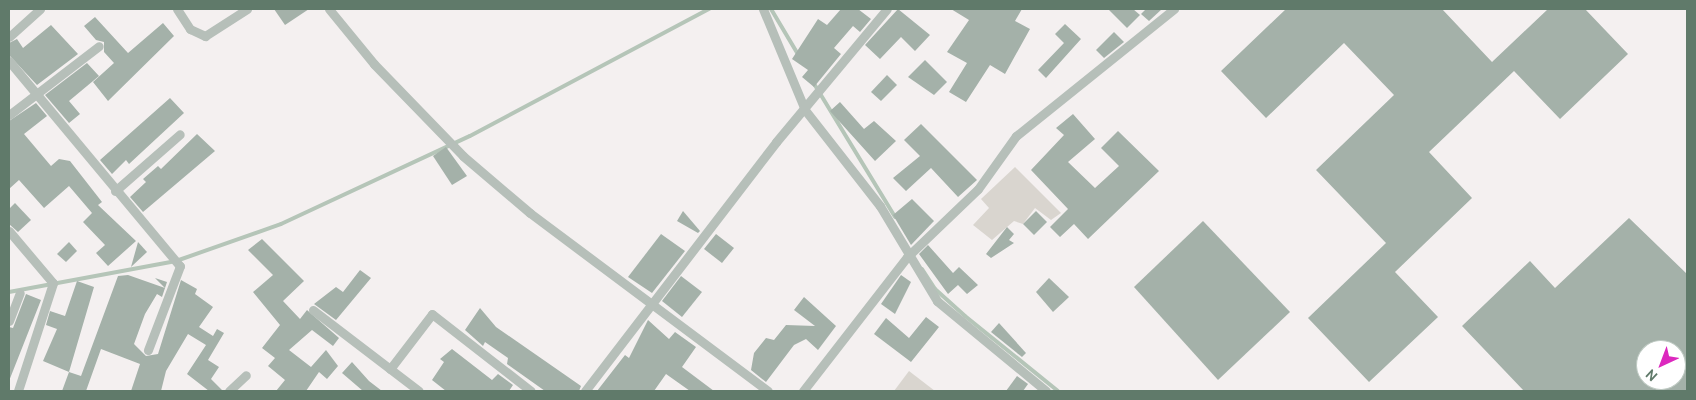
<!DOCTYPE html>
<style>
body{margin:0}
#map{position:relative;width:1696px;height:400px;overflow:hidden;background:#f4f0f0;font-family:Cabin,sans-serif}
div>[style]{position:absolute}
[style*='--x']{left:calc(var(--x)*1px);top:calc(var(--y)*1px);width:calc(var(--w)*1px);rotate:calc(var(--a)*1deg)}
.green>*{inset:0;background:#d9d5cf}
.stream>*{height:4px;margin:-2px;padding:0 2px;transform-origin:2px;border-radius:2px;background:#b5c5b8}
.building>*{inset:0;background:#a4b1a9}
.minor>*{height:9px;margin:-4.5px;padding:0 4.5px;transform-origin:4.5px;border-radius:4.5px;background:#b6bfb9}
span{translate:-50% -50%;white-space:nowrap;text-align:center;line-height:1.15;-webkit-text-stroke:5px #fff;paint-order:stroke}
.frame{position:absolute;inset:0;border:10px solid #607a6a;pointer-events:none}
.north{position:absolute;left:1636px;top:340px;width:50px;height:50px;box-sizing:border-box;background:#fff;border:1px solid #bfcac3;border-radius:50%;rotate:223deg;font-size:14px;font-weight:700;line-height:20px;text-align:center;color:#607a6a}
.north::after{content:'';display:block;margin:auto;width:18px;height:22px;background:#dc28be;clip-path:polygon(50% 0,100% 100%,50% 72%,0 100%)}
</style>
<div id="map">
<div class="green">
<i style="clip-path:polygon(1015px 167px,1061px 213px,1051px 220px,1035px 208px,1023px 224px,1014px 221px,992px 240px,973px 225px,989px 208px,981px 199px)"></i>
<i style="clip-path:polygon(909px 371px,935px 391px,894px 391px)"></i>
</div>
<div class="stream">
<i style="--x:771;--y:9;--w:55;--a:59.2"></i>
<i style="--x:813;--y:82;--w:158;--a:58.7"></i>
<i style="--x:922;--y:269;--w:24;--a:57"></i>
<i style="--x:935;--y:289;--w:40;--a:42"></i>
<i style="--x:965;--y:316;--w:119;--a:38.9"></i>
<i style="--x:9;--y:292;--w:170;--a:-10.5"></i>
<i style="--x:176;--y:261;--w:111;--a:-19.4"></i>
<i style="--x:281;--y:224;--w:208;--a:-25"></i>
<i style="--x:470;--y:136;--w:271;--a:-28"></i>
</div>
<div class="building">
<i style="clip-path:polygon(274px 9px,309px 9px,285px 25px)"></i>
<i style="clip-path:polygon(841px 9px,858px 9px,871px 19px,860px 32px,853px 26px,834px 48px,841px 54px,814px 87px,802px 77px,808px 70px,792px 59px,818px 19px,827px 25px)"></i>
<i style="clip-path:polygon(898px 9px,930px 35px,915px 51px,901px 37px,880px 59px,865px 45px)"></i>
<i style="clip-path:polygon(951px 9px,1022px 9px,1015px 21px,1030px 29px,1005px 74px,990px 65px,966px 102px,949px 92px,967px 63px,947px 52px,969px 20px)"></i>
<i style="clip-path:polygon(1108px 9px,1133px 9px,1140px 15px,1127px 28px)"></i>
<i style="clip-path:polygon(1146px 9px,1162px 9px,1149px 21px,1141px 14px)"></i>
<i style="clip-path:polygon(1286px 9px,1442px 9px,1492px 62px,1548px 9px,1585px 9px,1628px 54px,1560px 119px,1514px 71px,1429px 152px,1472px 198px,1395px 272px,1438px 317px,1369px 382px,1308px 318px,1386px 243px,1316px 170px,1394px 95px,1344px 43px,1266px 118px,1221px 71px)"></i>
<i style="clip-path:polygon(95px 17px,128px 53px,163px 23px,174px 36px,108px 101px,93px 82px,114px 63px,104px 52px,104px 42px,96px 40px,84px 26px)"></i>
<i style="clip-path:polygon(1065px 24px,1081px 39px,1046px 78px,1038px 70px,1064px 43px,1055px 34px)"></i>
<i style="clip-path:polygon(51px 25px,78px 54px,37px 85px,9px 55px,9px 43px,17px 39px,23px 48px)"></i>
<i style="clip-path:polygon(1114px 32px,1124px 42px,1104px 58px,1096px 50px)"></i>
<i style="clip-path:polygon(925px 60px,947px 82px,934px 95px,908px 77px)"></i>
<i style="clip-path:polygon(87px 63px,99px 76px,69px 101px,80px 114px,69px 123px,45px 95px)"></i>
<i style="clip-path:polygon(887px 75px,897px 85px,881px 101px,871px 92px)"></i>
<i style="clip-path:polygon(170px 98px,184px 113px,129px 164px,126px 160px,112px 174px,100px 160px)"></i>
<i style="clip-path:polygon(840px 102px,864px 129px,874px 121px,896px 141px,875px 161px,830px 111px)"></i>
<i style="clip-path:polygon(36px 103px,47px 116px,24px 134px,51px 166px,59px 159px,70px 161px,102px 202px,98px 205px,136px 241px,108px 266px,96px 253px,105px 245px,83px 222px,92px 213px,69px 186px,44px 208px,19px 180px,9px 189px,9px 121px)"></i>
<i style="clip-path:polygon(1073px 114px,1095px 139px,1068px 162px,1095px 188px,1119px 166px,1101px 148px,1118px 131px,1159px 171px,1088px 239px,1074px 224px,1060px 237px,1050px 227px,1068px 209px,1031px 170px,1064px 135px,1056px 128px)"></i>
<i style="clip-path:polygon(921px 124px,977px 180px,958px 197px,931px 168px,906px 191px,893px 178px,920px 156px,904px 140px)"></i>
<i style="clip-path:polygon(197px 134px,215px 151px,143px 212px,130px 197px,146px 182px,143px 179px,158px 166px,161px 169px)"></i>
<i style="clip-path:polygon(446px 147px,467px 176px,452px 185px,433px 156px)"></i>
<i style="clip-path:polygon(912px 199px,934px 221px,911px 245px,893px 215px)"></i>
<i style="clip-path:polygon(15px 203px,31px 220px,18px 232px,9px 224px,9px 209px)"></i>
<i style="clip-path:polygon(683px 211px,700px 231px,698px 233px,677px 221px)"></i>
<i style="clip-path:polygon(1036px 211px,1047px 222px,1034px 235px,1023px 224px)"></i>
<i style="clip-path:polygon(evenodd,1629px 218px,1687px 274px,1687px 391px,1524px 391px,1462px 326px,1530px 261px,1555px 288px,1629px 218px,1646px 350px,1676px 350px,1676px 380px,1646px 380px,1646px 350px)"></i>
<i style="clip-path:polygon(1203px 221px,1290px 312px,1218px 380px,1134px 287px)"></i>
<i style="clip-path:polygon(1007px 227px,1014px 234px,1009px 240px,1014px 243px,991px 258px,986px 254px)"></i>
<i style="clip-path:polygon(661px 234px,685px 251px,652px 293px,628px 277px)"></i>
<i style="clip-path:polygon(716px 234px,734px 248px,722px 263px,704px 249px)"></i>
<i style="clip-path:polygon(262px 239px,304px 281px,283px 301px,300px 319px,307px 310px,339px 338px,333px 346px,312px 330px,289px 350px,311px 367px,326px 350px,338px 366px,327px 379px,319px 372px,306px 391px,276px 391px,285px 380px,268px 366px,275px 358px,262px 348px,280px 325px,253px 292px,273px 275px,248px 250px)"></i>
<i style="clip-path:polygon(69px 242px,77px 251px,66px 262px,57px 254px)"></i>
<i style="clip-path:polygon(138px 242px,147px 252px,131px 267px)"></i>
<i style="clip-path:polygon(928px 245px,953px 273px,959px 267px,978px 285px,967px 294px,958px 285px,948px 294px,919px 254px)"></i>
<i style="clip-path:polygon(360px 270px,371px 278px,336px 320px,314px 304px,336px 287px,343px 292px)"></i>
<i style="clip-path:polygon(128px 275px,165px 288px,155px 278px,167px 282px,162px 297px,157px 294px,145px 314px,134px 344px,146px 356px,158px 354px,181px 280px,197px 289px,195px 294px,213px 307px,199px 327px,213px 336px,217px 329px,224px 333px,208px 360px,219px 367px,211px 379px,223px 391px,209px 391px,187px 374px,206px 345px,188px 334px,166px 371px,161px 391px,131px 391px,140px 364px,101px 349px,86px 391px,62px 391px,69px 372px,81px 376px,118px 276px)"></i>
<i style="clip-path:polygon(901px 275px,911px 282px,895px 314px,881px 304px)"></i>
<i style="clip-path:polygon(681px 276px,702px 292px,682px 317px,662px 301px)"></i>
<i style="clip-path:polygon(1049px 278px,1069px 297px,1053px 312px,1036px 292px)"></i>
<i style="clip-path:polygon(77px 281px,94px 287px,69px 372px,43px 361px,57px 329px,46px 325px,50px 311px,65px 316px)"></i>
<i style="clip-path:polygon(26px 294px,41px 300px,9px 381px,9px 327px,13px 328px)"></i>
<i style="clip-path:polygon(804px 297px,836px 326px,818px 350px,806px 339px,794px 345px,766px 382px,751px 370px,754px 353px,766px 338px,774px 340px,786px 325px,815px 326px,794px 310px)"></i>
<i style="clip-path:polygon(480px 308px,496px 327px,581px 386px,579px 391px,545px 391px,507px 364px,508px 358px,485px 342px,483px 346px,465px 330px)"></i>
<i style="clip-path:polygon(926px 317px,939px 327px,911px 362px,874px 334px,886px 318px,909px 338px)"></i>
<i style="clip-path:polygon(648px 320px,669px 339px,675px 332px,696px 347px,682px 367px,714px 391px,690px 391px,666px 374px,654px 391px,597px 391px,625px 355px,629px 358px)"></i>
<i style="clip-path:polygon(999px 323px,1026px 353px,1022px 357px,991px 332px)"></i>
<i style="clip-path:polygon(452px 349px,492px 380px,498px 374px,513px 385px,509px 391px,446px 391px,432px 380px,444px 362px,440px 359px)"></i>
<i style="clip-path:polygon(352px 362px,369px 381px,382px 391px,363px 391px,342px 373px)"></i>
<i style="clip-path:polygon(1017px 376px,1028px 384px,1023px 391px,1006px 391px)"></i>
</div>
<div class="minor">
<i style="--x:177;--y:9;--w:24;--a:57"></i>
<i style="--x:190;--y:29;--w:17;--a:25"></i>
<i style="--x:205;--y:36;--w:50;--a:-32.7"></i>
<i style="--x:329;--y:9;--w:71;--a:50.7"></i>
<i style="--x:374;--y:64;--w:128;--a:45.9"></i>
<i style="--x:463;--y:156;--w:88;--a:40.4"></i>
<i style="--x:530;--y:213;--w:297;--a:36.8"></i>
<i style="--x:763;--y:9;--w:109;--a:67.4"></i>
<i style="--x:805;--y:110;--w:122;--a:52"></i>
<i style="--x:880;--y:206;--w:111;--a:59"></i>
<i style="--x:937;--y:301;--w:141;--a:39.5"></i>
<i style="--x:9;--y:37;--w:42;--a:-42.1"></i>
<i style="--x:9;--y:61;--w:267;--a:50.2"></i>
<i style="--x:180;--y:266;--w:90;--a:110.9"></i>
<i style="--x:9;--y:115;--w:113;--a:-37.5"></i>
<i style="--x:115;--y:191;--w:86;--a:-41.2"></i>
<i style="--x:9;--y:231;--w:68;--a:49.8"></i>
<i style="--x:53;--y:283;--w:114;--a:108"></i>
<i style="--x:313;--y:310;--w:133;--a:37.4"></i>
<i style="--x:9;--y:321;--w:30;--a:-69"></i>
<i style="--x:390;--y:369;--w:69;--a:-52.6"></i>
<i style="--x:432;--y:314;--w:125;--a:37.9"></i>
<i style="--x:229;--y:391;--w:23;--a:-43"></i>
<i style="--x:585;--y:391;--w:314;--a:-52.5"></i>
<i style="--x:776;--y:142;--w:173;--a:-50.2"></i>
<i style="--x:803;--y:391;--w:170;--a:-52.2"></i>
<i style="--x:907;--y:257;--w:98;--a:-43.8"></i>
<i style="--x:978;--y:189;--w:65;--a:-54.4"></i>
<i style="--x:1016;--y:136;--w:203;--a:-38.8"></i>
</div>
<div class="frame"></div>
<div class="north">N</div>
</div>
